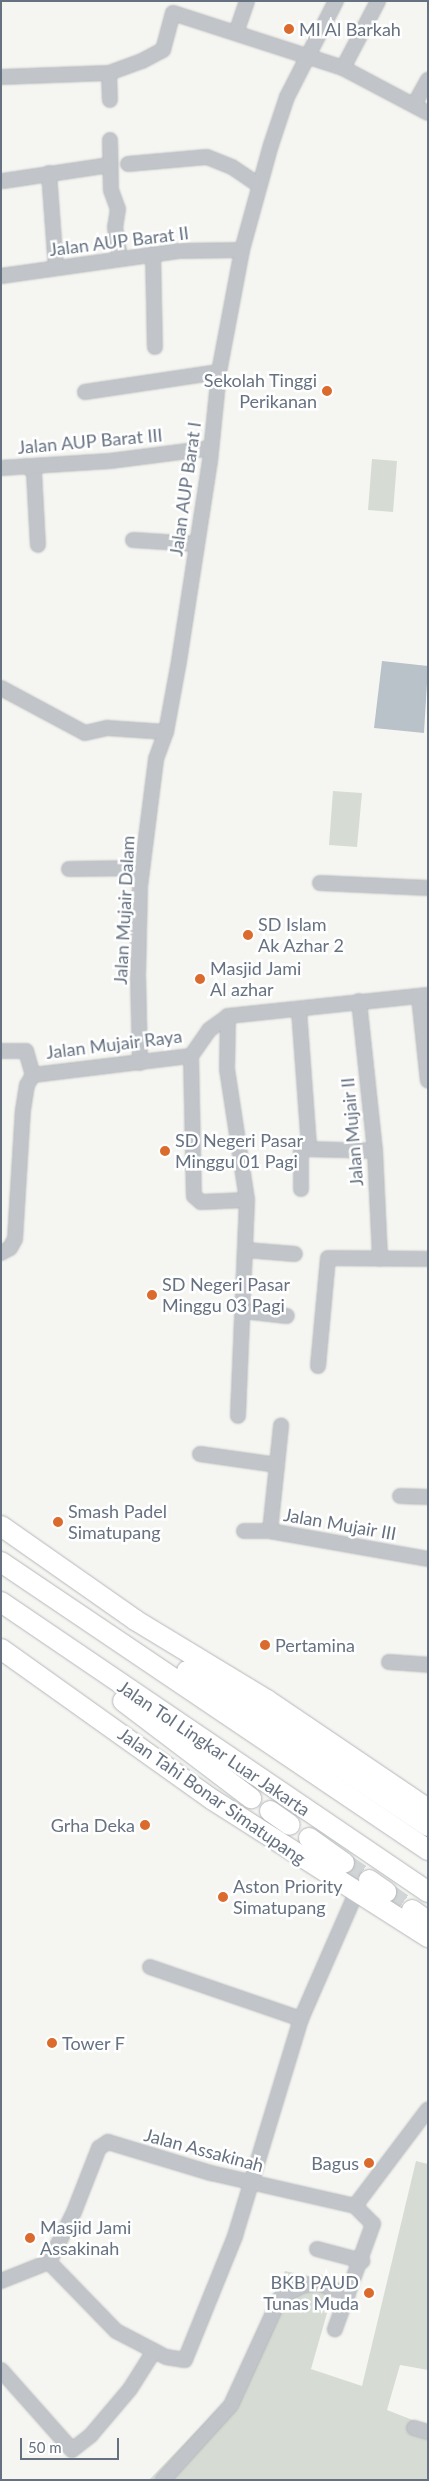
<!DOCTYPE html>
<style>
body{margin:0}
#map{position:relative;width:429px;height:2481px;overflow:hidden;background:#f5f6f2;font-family:Lato,sans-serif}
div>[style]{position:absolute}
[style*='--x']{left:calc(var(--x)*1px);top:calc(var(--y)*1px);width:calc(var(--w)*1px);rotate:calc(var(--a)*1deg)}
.green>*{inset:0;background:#d6dcd4}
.water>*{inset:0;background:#b9c2c8}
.highway-tunnel>*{height:20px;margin-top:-10px;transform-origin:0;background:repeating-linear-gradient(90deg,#d1d5d6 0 20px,transparent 0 30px)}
.roads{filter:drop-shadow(0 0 1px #b4b7ba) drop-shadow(0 0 1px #b4b7ba)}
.minor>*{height:14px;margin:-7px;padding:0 7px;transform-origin:7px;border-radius:7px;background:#c1c4c8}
.highway>*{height:20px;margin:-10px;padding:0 10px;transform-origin:10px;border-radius:10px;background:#fff}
.dots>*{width:14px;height:14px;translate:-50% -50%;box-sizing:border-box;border:2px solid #fff;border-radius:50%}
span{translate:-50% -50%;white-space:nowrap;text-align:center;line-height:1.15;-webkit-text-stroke:5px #fff;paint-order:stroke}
.poi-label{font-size:18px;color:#667282}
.left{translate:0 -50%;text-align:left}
.right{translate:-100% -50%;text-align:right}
.street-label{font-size:18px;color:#667282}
.frame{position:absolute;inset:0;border:2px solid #667282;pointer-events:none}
.scale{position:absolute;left:20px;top:2438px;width:99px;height:22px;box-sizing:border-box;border:2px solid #667282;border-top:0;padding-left:6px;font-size:15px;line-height:18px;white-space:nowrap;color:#667282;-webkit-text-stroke:4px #fff;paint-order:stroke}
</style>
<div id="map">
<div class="green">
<i style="clip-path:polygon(372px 459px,397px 461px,393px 512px,368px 510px)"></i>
<i style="clip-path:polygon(333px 791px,362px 793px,357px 847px,329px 845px)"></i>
<i style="clip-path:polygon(416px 2161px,428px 2164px,428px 2370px,400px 2365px,387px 2410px,428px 2426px,428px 2480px,149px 2480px,234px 2392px,285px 2271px,336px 2282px,311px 2369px,362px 2386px)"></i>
</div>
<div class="water">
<i style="clip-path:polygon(382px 661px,428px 666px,424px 733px,374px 728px)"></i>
</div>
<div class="highway-tunnel">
<i style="--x:344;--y:1863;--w:30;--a:34"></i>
<i style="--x:386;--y:1892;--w:32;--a:35"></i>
</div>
<div class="roads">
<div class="minor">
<i style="--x:173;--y:13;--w:179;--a:17.9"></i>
<i style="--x:343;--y:68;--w:96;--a:27.9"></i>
<i style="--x:236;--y:33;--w:34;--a:-71"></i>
<i style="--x:343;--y:68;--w:76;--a:-62.4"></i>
<i style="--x:109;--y:73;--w:27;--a:88"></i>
<i style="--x:1;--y:77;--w:108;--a:-2.1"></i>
<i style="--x:109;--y:73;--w:35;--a:-20"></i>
<i style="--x:142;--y:61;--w:24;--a:-28"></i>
<i style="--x:163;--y:50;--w:38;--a:-75"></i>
<i style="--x:414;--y:105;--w:29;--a:-61"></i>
<i style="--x:110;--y:140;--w:50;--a:88.9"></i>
<i style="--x:111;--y:190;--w:20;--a:70"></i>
<i style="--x:118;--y:209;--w:18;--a:99"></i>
<i style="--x:115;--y:227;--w:32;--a:81"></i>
<i style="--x:128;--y:164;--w:79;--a:-5.1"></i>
<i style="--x:207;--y:157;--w:27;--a:22"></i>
<i style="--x:232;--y:167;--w:32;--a:34"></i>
<i style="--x:49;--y:173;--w:95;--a:85.8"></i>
<i style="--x:3;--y:181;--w:108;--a:-8.5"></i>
<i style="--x:153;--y:254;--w:93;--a:88.8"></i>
<i style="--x:1;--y:276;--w:179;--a:-8"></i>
<i style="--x:178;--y:251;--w:64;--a:-0.9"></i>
<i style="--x:85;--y:392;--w:135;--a:-8.5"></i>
<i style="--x:27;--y:466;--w:9;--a:41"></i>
<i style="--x:34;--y:472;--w:73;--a:86.9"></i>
<i style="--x:1;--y:468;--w:109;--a:-3.7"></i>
<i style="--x:110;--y:461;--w:102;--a:-7.3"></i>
<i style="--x:133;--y:540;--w:64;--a:3.6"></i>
<i style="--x:1;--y:688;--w:95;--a:28.2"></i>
<i style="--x:85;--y:733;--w:23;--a:-13"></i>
<i style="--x:107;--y:728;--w:59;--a:3.9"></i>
<i style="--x:69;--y:869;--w:73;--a:-0.8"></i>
<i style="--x:320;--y:883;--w:108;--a:2.7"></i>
<i style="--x:419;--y:997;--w:84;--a:83.9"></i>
<i style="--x:359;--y:1001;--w:151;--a:83.9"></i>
<i style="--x:375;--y:1151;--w:108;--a:87.3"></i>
<i style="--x:299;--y:1010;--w:137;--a:85.8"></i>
<i style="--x:228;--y:1016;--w:53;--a:91.1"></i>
<i style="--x:227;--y:1069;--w:133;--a:81.3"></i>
<i style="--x:247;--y:1200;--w:216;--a:92.4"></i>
<i style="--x:1;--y:1051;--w:25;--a:0"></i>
<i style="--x:26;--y:1051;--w:25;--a:74"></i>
<i style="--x:191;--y:1056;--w:140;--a:88.8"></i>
<i style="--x:194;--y:1196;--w:9;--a:41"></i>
<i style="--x:201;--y:1202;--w:46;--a:-2.5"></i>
<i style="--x:140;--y:1063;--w:89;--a:-91.3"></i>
<i style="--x:138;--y:974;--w:88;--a:-88.7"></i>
<i style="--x:140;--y:886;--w:128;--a:-82.8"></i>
<i style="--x:156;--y:759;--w:29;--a:-70"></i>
<i style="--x:166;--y:732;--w:72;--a:-79.6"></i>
<i style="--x:179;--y:661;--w:202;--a:-81.2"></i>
<i style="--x:210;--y:461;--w:89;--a:-84.2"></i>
<i style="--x:219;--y:372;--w:124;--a:-79.3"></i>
<i style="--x:242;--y:250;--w:109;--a:-74.6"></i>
<i style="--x:271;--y:145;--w:51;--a:-71.6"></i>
<i style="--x:287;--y:97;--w:108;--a:-63"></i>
<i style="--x:301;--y:1189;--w:40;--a:-90"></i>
<i style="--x:301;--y:1149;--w:74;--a:1.5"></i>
<i style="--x:246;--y:1250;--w:49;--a:4.7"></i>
<i style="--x:1;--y:1253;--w:10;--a:-29"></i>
<i style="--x:10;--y:1248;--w:10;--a:-61"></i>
<i style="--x:15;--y:1239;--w:129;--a:-86.5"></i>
<i style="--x:23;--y:1110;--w:25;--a:-81"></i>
<i style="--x:27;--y:1085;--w:12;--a:-59"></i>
<i style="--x:33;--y:1075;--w:159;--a:-6.9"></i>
<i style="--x:191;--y:1056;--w:32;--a:-55"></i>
<i style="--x:209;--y:1030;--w:24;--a:-36"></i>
<i style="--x:228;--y:1016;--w:201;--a:-6"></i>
<i style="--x:243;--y:1311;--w:44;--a:6.5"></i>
<i style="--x:318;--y:1366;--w:108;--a:-84.7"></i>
<i style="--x:328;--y:1258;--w:100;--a:0.6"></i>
<i style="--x:200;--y:1454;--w:78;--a:8.1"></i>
<i style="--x:400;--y:1496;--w:28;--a:2"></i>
<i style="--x:244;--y:1531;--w:26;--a:0"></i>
<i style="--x:270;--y:1531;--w:160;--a:10"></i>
<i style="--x:270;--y:1531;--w:106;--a:-84"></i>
<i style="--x:389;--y:1662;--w:39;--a:4"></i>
<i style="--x:150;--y:1967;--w:160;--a:19"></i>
<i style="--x:301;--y:2019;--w:137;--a:-66.4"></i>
<i style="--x:355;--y:2206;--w:121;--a:-53"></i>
<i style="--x:317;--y:2249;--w:47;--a:14.9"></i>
<i style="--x:49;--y:2262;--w:96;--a:45.8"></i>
<i style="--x:116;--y:2331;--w:56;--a:27.5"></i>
<i style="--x:166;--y:2357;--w:19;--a:9"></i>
<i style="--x:185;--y:2360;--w:134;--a:-68"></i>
<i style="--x:235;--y:2236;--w:227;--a:-73.1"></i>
<i style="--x:1;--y:2281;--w:52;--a:-21.6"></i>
<i style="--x:49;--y:2262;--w:56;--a:-63.4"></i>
<i style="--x:74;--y:2212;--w:69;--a:-68.7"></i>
<i style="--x:99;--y:2148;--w:11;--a:-34"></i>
<i style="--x:108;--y:2142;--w:108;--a:16.8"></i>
<i style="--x:211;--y:2173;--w:148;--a:12.9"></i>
<i style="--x:355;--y:2206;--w:25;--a:45"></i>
<i style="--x:373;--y:2224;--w:112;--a:109.9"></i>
<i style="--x:1;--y:2370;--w:107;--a:48.4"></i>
<i style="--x:72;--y:2450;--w:24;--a:-38"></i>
<i style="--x:91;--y:2435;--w:60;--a:-49.7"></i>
<i style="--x:130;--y:2389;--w:45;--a:-57.7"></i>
<i style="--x:414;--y:2428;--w:15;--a:16"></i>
<i style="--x:163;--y:2480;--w:101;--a:-47.8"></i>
<i style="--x:231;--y:2405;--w:118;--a:-65.4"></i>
<i style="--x:280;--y:2298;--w:25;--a:-29"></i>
<i style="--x:302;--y:2286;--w:15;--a:-11"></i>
<i style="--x:317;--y:2283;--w:33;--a:20"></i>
</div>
<div class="highway">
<i style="--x:1;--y:1526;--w:164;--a:35"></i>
<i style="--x:135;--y:1620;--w:154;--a:31.2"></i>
<i style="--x:267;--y:1700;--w:194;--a:34.1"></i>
<i style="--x:1;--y:1562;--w:515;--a:34"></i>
<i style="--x:1;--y:1602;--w:516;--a:34.18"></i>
<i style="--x:1;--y:1649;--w:260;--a:35.5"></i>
<i style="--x:213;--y:1800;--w:255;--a:32.5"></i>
<i style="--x:187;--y:1671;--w:132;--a:31.6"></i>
<i style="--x:299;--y:1740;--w:155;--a:33.7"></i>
<i style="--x:123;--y:1701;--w:161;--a:37.2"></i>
<i style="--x:270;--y:1811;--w:24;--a:35"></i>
<i style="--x:309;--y:1838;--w:43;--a:35.5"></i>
<i style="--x:369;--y:1880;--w:21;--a:35"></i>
<i style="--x:412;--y:1910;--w:19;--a:35"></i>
</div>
</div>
<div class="dots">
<i style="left:289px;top:29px;background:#db6a2d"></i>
<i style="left:327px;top:391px;background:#db6a2d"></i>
<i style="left:248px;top:935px;background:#db6a2d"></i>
<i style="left:200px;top:979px;background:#db6a2d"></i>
<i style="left:165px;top:1151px;background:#db6a2d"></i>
<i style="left:152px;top:1295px;background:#db6a2d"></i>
<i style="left:58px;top:1522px;background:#db6a2d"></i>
<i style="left:265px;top:1645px;background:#db6a2d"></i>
<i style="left:145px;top:1825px;background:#db6a2d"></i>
<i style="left:223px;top:1897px;background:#db6a2d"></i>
<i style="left:52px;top:2043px;background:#db6a2d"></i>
<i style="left:369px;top:2163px;background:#db6a2d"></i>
<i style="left:30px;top:2238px;background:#db6a2d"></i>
<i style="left:369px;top:2293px;background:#db6a2d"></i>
</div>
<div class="poi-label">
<span class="left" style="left:299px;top:29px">MI Al Barkah</span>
<span class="right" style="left:317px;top:391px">Sekolah Tinggi<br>Perikanan</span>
<span class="left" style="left:258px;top:935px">SD Islam<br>Ak Azhar 2</span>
<span class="left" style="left:210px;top:979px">Masjid Jami<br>Al azhar</span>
<span class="left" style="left:175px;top:1151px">SD Negeri Pasar<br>Minggu 01 Pagi</span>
<span class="left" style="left:162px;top:1295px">SD Negeri Pasar<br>Minggu 03 Pagi</span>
<span class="left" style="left:68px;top:1522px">Smash Padel<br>Simatupang</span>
<span class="left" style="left:275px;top:1645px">Pertamina</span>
<span class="right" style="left:135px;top:1825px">Grha Deka</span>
<span class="left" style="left:233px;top:1897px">Aston Priority<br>Simatupang</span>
<span class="left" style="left:62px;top:2043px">Tower F</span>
<span class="right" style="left:359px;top:2163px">Bagus</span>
<span class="left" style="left:40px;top:2238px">Masjid Jami<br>Assakinah</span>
<span class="right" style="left:359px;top:2293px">BKB PAUD<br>Tunas Muda</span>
</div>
<div class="street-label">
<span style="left:119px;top:241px;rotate:-7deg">Jalan AUP Barat II</span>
<span style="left:90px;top:441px;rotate:-5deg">Jalan AUP Barat III</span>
<span style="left:185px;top:489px;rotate:-82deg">Jalan AUP Barat I</span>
<span style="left:124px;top:910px;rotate:-87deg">Jalan Mujair Dalam</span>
<span style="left:114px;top:1044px;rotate:-7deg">Jalan Mujair Raya</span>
<span style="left:352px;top:1132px;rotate:-95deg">Jalan Mujair II</span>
<span style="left:340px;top:1524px;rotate:10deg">Jalan Mujair III</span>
<span style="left:214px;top:1748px;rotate:34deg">Jalan Tol Lingkar Luar Jakarta</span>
<span style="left:212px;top:1796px;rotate:35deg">Jalan Tahi Bonar Simatupang</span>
<span style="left:204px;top:2150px;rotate:15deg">Jalan Assakinah</span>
</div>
<div class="frame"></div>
<div class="scale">50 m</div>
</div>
